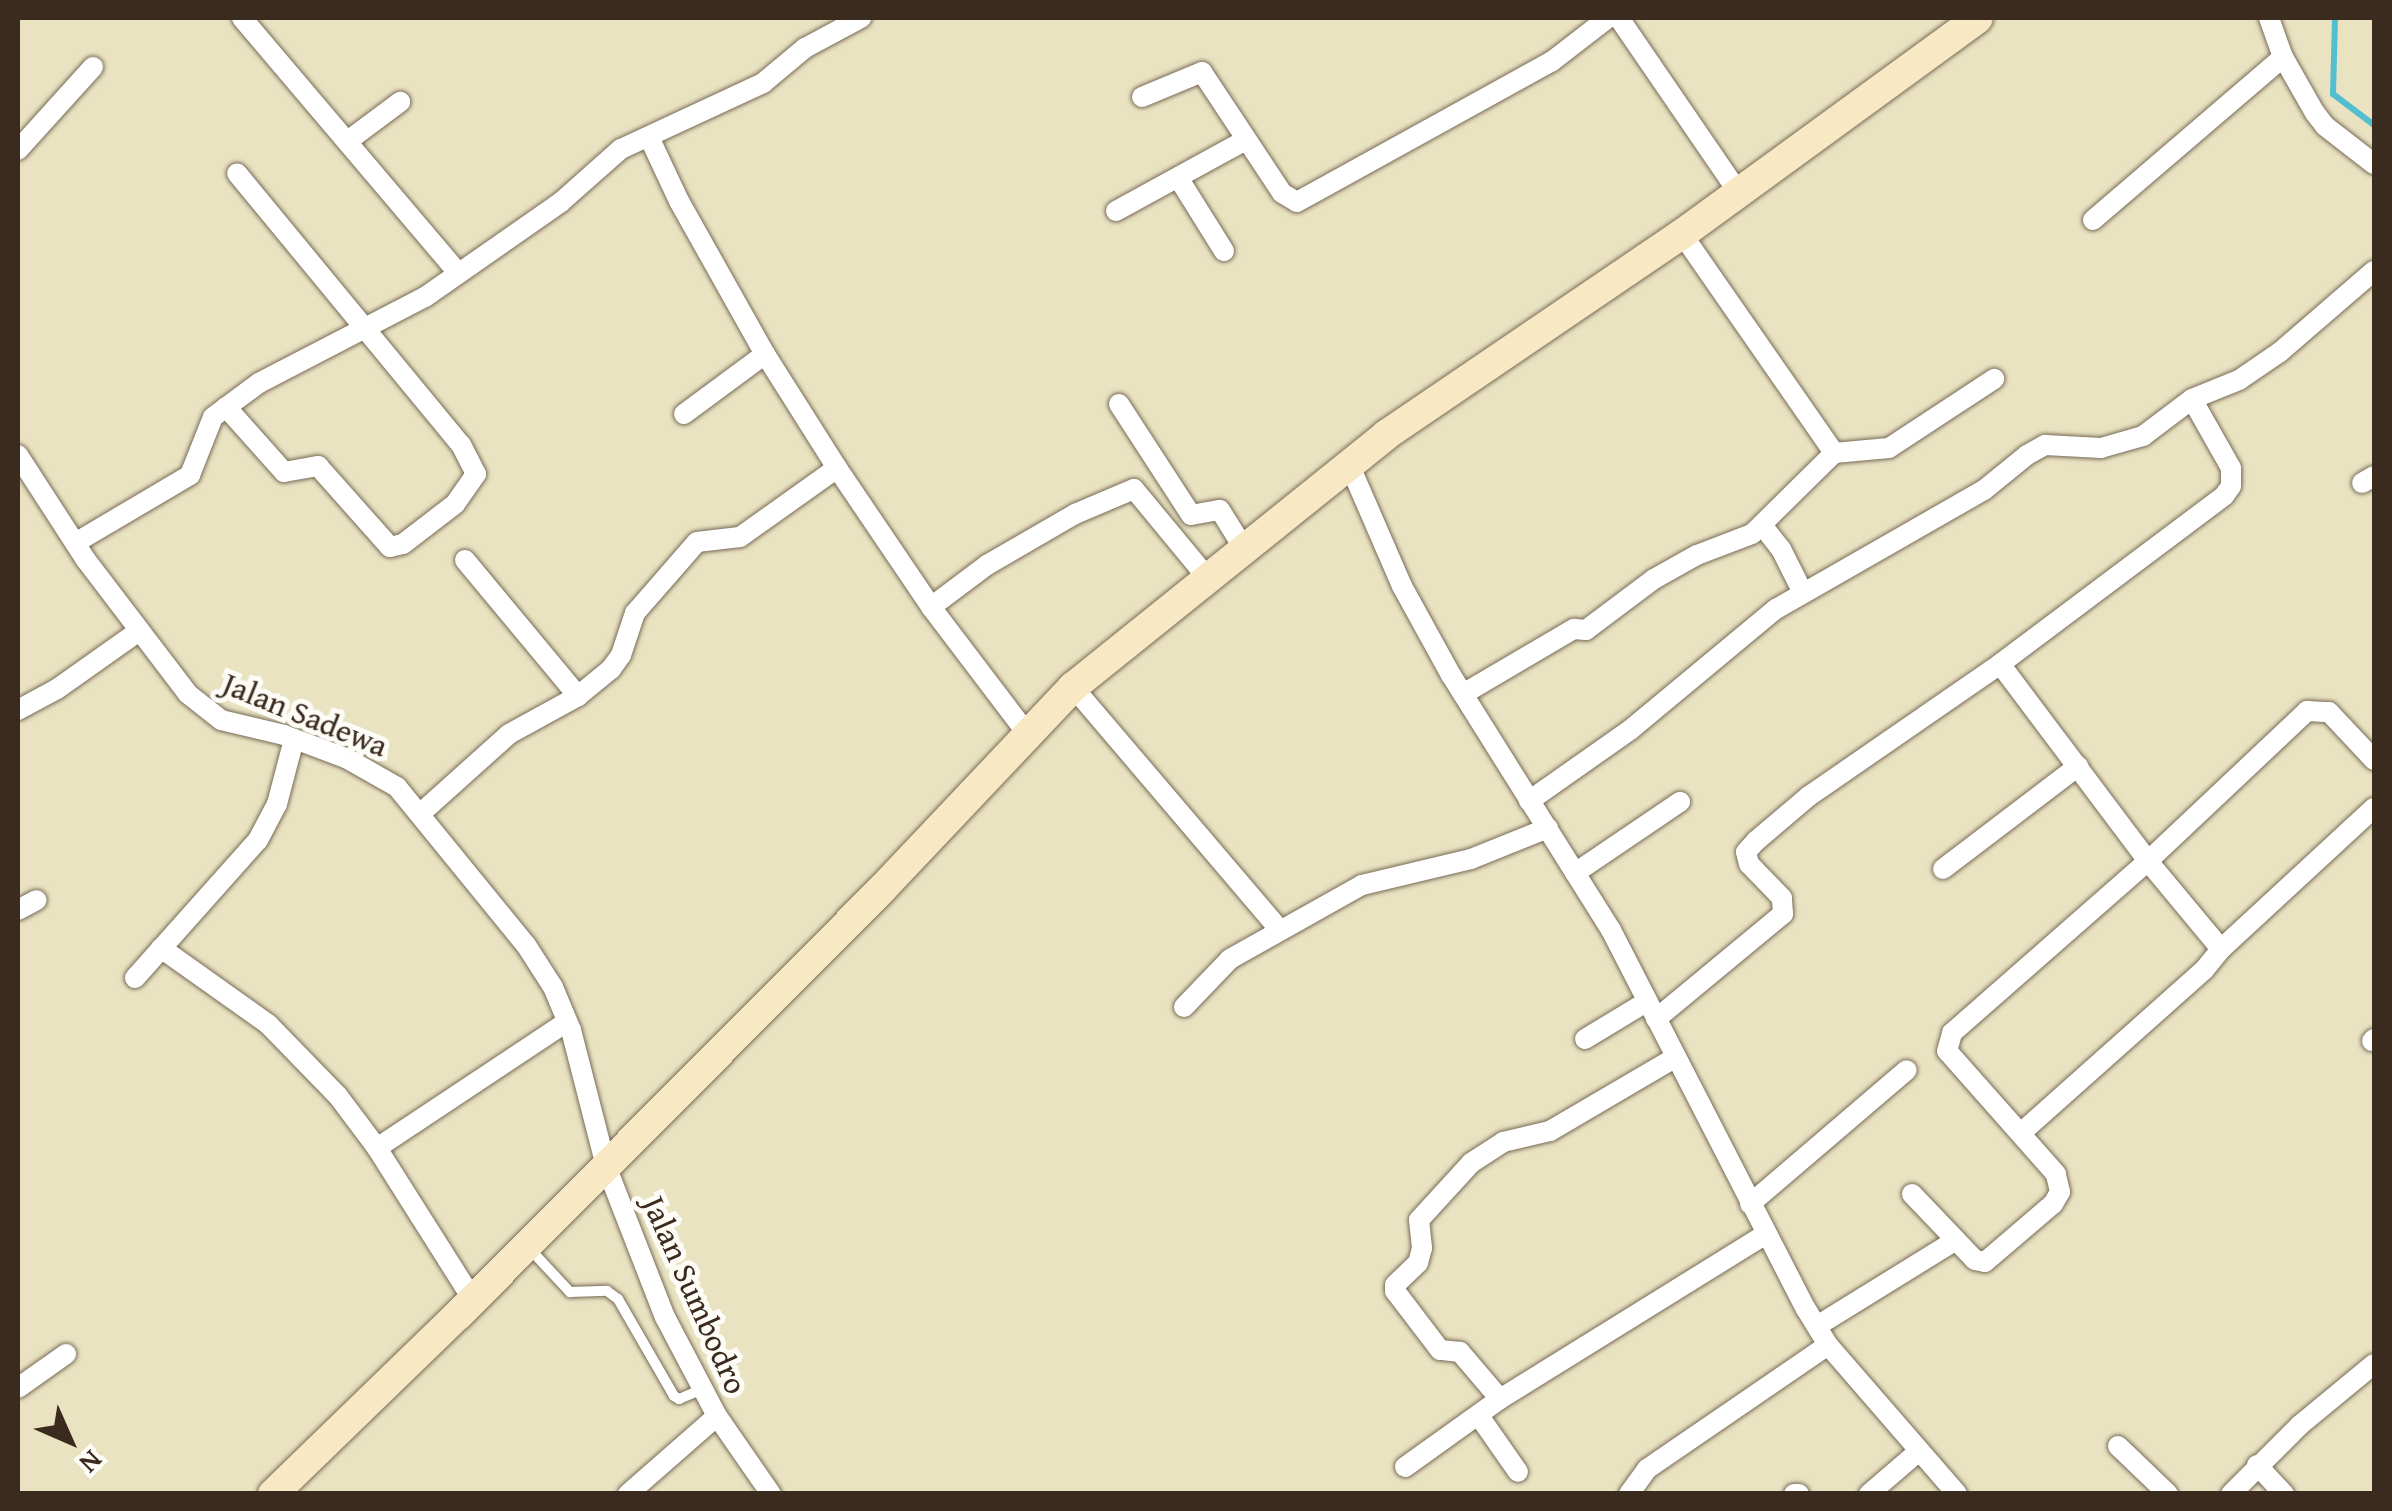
<!DOCTYPE html>
<style>
body{margin:0}
#map{position:relative;width:2392px;height:1511px;overflow:hidden;background:#eae3c2;font-family:"Gentium Book Plus",serif}
div>[style]{position:absolute}
[style*='--x']{left:calc(var(--x)*1px);top:calc(var(--y)*1px);width:calc(var(--w)*1px);rotate:calc(var(--a)*1deg)}
.stream>*{height:6px;margin:-3px;padding:0 3px;transform-origin:3px;border-radius:3px;background:#54bed1}
.roads{filter:drop-shadow(0 0 2px #786b57) drop-shadow(0 0 2px #786b57)}
.service>*{height:10px;margin:-5px;padding:0 5px;transform-origin:5px;border-radius:5px;background:#fff}
.minor>*{height:20px;margin:-10px;padding:0 10px;transform-origin:10px;border-radius:10px;background:#fff}
.secondary>*{height:30px;margin:-15px;padding:0 15px;transform-origin:15px;border-radius:15px;background:#f8e8c3}
span{translate:-50% -50%;white-space:nowrap;text-align:center;line-height:1.15;-webkit-text-stroke:10px #fdfcf7;paint-order:stroke}
.street-label{font-size:32px;color:#3b2a1e}
.frame{position:absolute;inset:0;border:20px solid #3b2a1e;pointer-events:none}
.north{position:absolute;left:20px;top:1391px;width:100px;height:100px;-webkit-text-stroke:8px #fdfcf7;paint-order:stroke;rotate:135deg;font-size:28px;font-weight:700;line-height:40px;text-align:center;color:#3b2a1e}
.north::after{content:'';display:block;margin:auto;width:35px;height:45px;background:#3b2a1e;clip-path:polygon(50% 0,100% 100%,50% 72%,0 100%)}
</style>
<div id="map">
<div class="stream">
<i style="--x:2335;--y:18;--w:76;--a:91.5"></i>
<i style="--x:2333;--y:94;--w:51;--a:37.1"></i>
</div>
<div class="roads">
<div class="service">
<i style="--x:528;--y:1247;--w:62;--a:47"></i>
<i style="--x:570;--y:1292;--w:37;--a:-2"></i>
<i style="--x:607;--y:1291;--w:14;--a:36"></i>
<i style="--x:618;--y:1299;--w:112;--a:60"></i>
<i style="--x:674;--y:1396;--w:6;--a:31"></i>
<i style="--x:679;--y:1399;--w:26;--a:-23"></i>
</div>
<div class="minor">
<i style="--x:242;--y:18;--w:334;--a:49.7"></i>
<i style="--x:1619;--y:18;--w:211;--a:55.6"></i>
<i style="--x:2269;--y:18;--w:41;--a:70.3"></i>
<i style="--x:2283;--y:57;--w:64;--a:60.3"></i>
<i style="--x:2315;--y:113;--w:16;--a:52"></i>
<i style="--x:2325;--y:126;--w:62;--a:37.8"></i>
<i style="--x:1142;--y:97;--w:65;--a:-22.6"></i>
<i style="--x:1202;--y:72;--w:145;--a:56.5"></i>
<i style="--x:1282;--y:193;--w:17;--a:31"></i>
<i style="--x:1297;--y:202;--w:290;--a:-28.9"></i>
<i style="--x:1551;--y:62;--w:72;--a:-37.7"></i>
<i style="--x:649;--y:137;--w:71;--a:64.9"></i>
<i style="--x:679;--y:201;--w:176;--a:60.7"></i>
<i style="--x:765;--y:354;--w:135;--a:57.7"></i>
<i style="--x:837;--y:468;--w:168;--a:55.9"></i>
<i style="--x:931;--y:607;--w:161;--a:52.8"></i>
<i style="--x:349;--y:140;--w:64;--a:-36.7"></i>
<i style="--x:18;--y:150;--w:112;--a:-47.9"></i>
<i style="--x:1179;--y:179;--w:85;--a:58"></i>
<i style="--x:1116;--y:211;--w:146;--a:-28.7"></i>
<i style="--x:2093;--y:220;--w:250;--a:-40.6"></i>
<i style="--x:1682;--y:234;--w:267;--a:55.2"></i>
<i style="--x:1834;--y:453;--w:55;--a:-5.2"></i>
<i style="--x:1889;--y:448;--w:126;--a:-33.3"></i>
<i style="--x:1119;--y:404;--w:132;--a:57"></i>
<i style="--x:1191;--y:515;--w:29;--a:-10"></i>
<i style="--x:1220;--y:510;--w:44;--a:58.1"></i>
<i style="--x:226;--y:407;--w:87;--a:48.3"></i>
<i style="--x:284;--y:472;--w:35;--a:-10"></i>
<i style="--x:318;--y:466;--w:108;--a:48.4"></i>
<i style="--x:390;--y:547;--w:13;--a:-13"></i>
<i style="--x:403;--y:544;--w:66;--a:-37.6"></i>
<i style="--x:455;--y:504;--w:37;--a:-55"></i>
<i style="--x:476;--y:474;--w:33;--a:-117"></i>
<i style="--x:461;--y:445;--w:352;--a:-129.5"></i>
<i style="--x:684;--y:414;--w:101;--a:-36.5"></i>
<i style="--x:18;--y:455;--w:125;--a:57.1"></i>
<i style="--x:86;--y:560;--w:168;--a:52.7"></i>
<i style="--x:188;--y:694;--w:42;--a:38.2"></i>
<i style="--x:221;--y:720;--w:65;--a:13.4"></i>
<i style="--x:284;--y:735;--w:66;--a:20.4"></i>
<i style="--x:346;--y:758;--w:59;--a:29.6"></i>
<i style="--x:397;--y:787;--w:204;--a:50.8"></i>
<i style="--x:526;--y:945;--w:50;--a:57.3"></i>
<i style="--x:553;--y:987;--w:47;--a:67.3"></i>
<i style="--x:571;--y:1030;--w:140;--a:75.6"></i>
<i style="--x:606;--y:1166;--w:162;--a:68.7"></i>
<i style="--x:665;--y:1317;--w:112;--a:62.3"></i>
<i style="--x:717;--y:1416;--w:95;--a:55.3"></i>
<i style="--x:1349;--y:464;--w:133;--a:66.5"></i>
<i style="--x:1402;--y:586;--w:102;--a:61.2"></i>
<i style="--x:1451;--y:675;--w:301;--a:57.9"></i>
<i style="--x:1611;--y:930;--w:426;--a:62.8"></i>
<i style="--x:1806;--y:1309;--w:42;--a:58.6"></i>
<i style="--x:1828;--y:1345;--w:197;--a:49.1"></i>
<i style="--x:2362;--y:483;--w:14;--a:-30"></i>
<i style="--x:1762;--y:525;--w:31;--a:52"></i>
<i style="--x:1781;--y:549;--w:49;--a:63.4"></i>
<i style="--x:75;--y:543;--w:134;--a:-30.6"></i>
<i style="--x:190;--y:475;--w:62;--a:-68.4"></i>
<i style="--x:213;--y:417;--w:57;--a:-36.5"></i>
<i style="--x:259;--y:383;--w:187;--a:-27.4"></i>
<i style="--x:425;--y:297;--w:166;--a:-34.9"></i>
<i style="--x:561;--y:202;--w:80;--a:-41.5"></i>
<i style="--x:621;--y:149;--w:157;--a:-24.9"></i>
<i style="--x:763;--y:83;--w:55;--a:-39.8"></i>
<i style="--x:805;--y:48;--w:64;--a:-28.2"></i>
<i style="--x:465;--y:560;--w:177;--a:50.3"></i>
<i style="--x:931;--y:607;--w:70;--a:-36.9"></i>
<i style="--x:987;--y:565;--w:102;--a:-30.1"></i>
<i style="--x:1075;--y:514;--w:64;--a:-23"></i>
<i style="--x:1134;--y:489;--w:113;--a:50.4"></i>
<i style="--x:1073;--y:687;--w:318;--a:49.6"></i>
<i style="--x:1463;--y:694;--w:129;--a:-30.4"></i>
<i style="--x:1574;--y:629;--w:12;--a:5"></i>
<i style="--x:1586;--y:630;--w:85;--a:-36.9"></i>
<i style="--x:1654;--y:579;--w:49;--a:-29.2"></i>
<i style="--x:1697;--y:555;--w:59;--a:-20.9"></i>
<i style="--x:1752;--y:534;--w:115;--a:-44.6"></i>
<i style="--x:18;--y:710;--w:44;--a:-28.3"></i>
<i style="--x:57;--y:689;--w:100;--a:-35.3"></i>
<i style="--x:1529;--y:801;--w:123;--a:-35.1"></i>
<i style="--x:1630;--y:730;--w:190;--a:-39.7"></i>
<i style="--x:1776;--y:609;--w:240;--a:-29.8"></i>
<i style="--x:1984;--y:490;--w:55;--a:-39.1"></i>
<i style="--x:2027;--y:455;--w:21;--a:-29"></i>
<i style="--x:2045;--y:445;--w:56;--a:3.1"></i>
<i style="--x:2101;--y:448;--w:44;--a:-15.9"></i>
<i style="--x:2143;--y:436;--w:61;--a:-37.1"></i>
<i style="--x:421;--y:813;--w:118;--a:-41.9"></i>
<i style="--x:509;--y:734;--w:79;--a:-28.8"></i>
<i style="--x:578;--y:696;--w:43;--a:-39.3"></i>
<i style="--x:611;--y:669;--w:17;--a:-54"></i>
<i style="--x:621;--y:655;--w:44;--a:-71.6"></i>
<i style="--x:635;--y:613;--w:94;--a:-48.9"></i>
<i style="--x:697;--y:542;--w:43;--a:-6.6"></i>
<i style="--x:740;--y:537;--w:119;--a:-35.4"></i>
<i style="--x:1943;--y:869;--w:170;--a:-37.3"></i>
<i style="--x:1575;--y:873;--w:127;--a:-34.1"></i>
<i style="--x:18;--y:910;--w:21;--a:-28"></i>
<i style="--x:161;--y:948;--w:131;--a:35.4"></i>
<i style="--x:268;--y:1024;--w:100;--a:45.8"></i>
<i style="--x:338;--y:1096;--w:65;--a:53.1"></i>
<i style="--x:377;--y:1148;--w:180;--a:57.7"></i>
<i style="--x:2221;--y:949;--w:208;--a:-42.7"></i>
<i style="--x:135;--y:978;--w:185;--a:-48.3"></i>
<i style="--x:258;--y:840;--w:41;--a:-62.2"></i>
<i style="--x:277;--y:804;--w:67;--a:-75.3"></i>
<i style="--x:1184;--y:1007;--w:66;--a:-46.2"></i>
<i style="--x:1230;--y:959;--w:151;--a:-29.3"></i>
<i style="--x:1362;--y:885;--w:112;--a:-13.4"></i>
<i style="--x:1471;--y:859;--w:83;--a:-21.9"></i>
<i style="--x:1656;--y:1019;--w:165;--a:-39.6"></i>
<i style="--x:1783;--y:914;--w:16;--a:-94"></i>
<i style="--x:1782;--y:898;--w:47;--a:-134.1"></i>
<i style="--x:1749;--y:864;--w:12;--a:-104"></i>
<i style="--x:1746;--y:852;--w:15;--a:-48"></i>
<i style="--x:1756;--y:841;--w:70;--a:-40.3"></i>
<i style="--x:1809;--y:796;--w:232;--a:-34.6"></i>
<i style="--x:1585;--y:1039;--w:71;--a:-31.2"></i>
<i style="--x:2372;--y:1041;--w:3;--a:-45"></i>
<i style="--x:2022;--y:1132;--w:244;--a:-41.7"></i>
<i style="--x:2204;--y:970;--w:27;--a:-51"></i>
<i style="--x:2221;--y:949;--w:114;--a:-129.7"></i>
<i style="--x:2148;--y:861;--w:246;--a:-126.9"></i>
<i style="--x:2000;--y:664;--w:280;--a:-36.9"></i>
<i style="--x:2224;--y:496;--w:12;--a:-55"></i>
<i style="--x:2231;--y:486;--w:18;--a:-90"></i>
<i style="--x:2231;--y:468;--w:79;--a:-119.5"></i>
<i style="--x:2192;--y:399;--w:51;--a:-22"></i>
<i style="--x:2239;--y:380;--w:50;--a:-34.3"></i>
<i style="--x:2280;--y:352;--w:124;--a:-40.8"></i>
<i style="--x:377;--y:1148;--w:228;--a:-33.6"></i>
<i style="--x:1912;--y:1194;--w:91;--a:46.3"></i>
<i style="--x:1975;--y:1260;--w:10;--a:11"></i>
<i style="--x:1985;--y:1262;--w:89;--a:-40.5"></i>
<i style="--x:2053;--y:1204;--w:14;--a:-60"></i>
<i style="--x:2060;--y:1192;--w:18;--a:-103"></i>
<i style="--x:2056;--y:1174;--w:164;--a:-131.5"></i>
<i style="--x:1947;--y:1051;--w:19;--a:-74"></i>
<i style="--x:1952;--y:1033;--w:261;--a:-41.3"></i>
<i style="--x:2148;--y:861;--w:219;--a:-43.3"></i>
<i style="--x:2307;--y:711;--w:22;--a:3"></i>
<i style="--x:2329;--y:712;--w:66;--a:46.8"></i>
<i style="--x:1750;--y:1204;--w:206;--a:-40.5"></i>
<i style="--x:1817;--y:1326;--w:163;--a:-31.7"></i>
<i style="--x:18;--y:1388;--w:59;--a:-35.3"></i>
<i style="--x:1500;--y:1399;--w:62;--a:-130.4"></i>
<i style="--x:1460;--y:1352;--w:20;--a:-174"></i>
<i style="--x:1440;--y:1350;--w:74;--a:-127.3"></i>
<i style="--x:1395;--y:1291;--w:6;--a:-90"></i>
<i style="--x:1395;--y:1285;--w:32;--a:-44"></i>
<i style="--x:1418;--y:1263;--w:16;--a:-75"></i>
<i style="--x:1422;--y:1248;--w:28;--a:-96"></i>
<i style="--x:1419;--y:1220;--w:77;--a:-47.6"></i>
<i style="--x:1471;--y:1163;--w:38;--a:-33"></i>
<i style="--x:1503;--y:1142;--w:48;--a:-13.2"></i>
<i style="--x:1550;--y:1131;--w:146;--a:-30.4"></i>
<i style="--x:1479;--y:1416;--w:68;--a:55.1"></i>
<i style="--x:2118;--y:1446;--w:69;--a:43.8"></i>
<i style="--x:2257;--y:1465;--w:40;--a:47"></i>
<i style="--x:1405;--y:1467;--w:117;--a:-35.6"></i>
<i style="--x:1500;--y:1399;--w:311;--a:-31.8"></i>
<i style="--x:628;--y:1494;--w:118;--a:-41.2"></i>
<i style="--x:1629;--y:1494;--w:31;--a:-54"></i>
<i style="--x:1647;--y:1469;--w:219;--a:-34.4"></i>
<i style="--x:1794;--y:1494;--w:5;--a:0"></i>
<i style="--x:1869;--y:1494;--w:66;--a:-40.7"></i>
<i style="--x:2231;--y:1494;--w:98;--a:-45"></i>
<i style="--x:2300;--y:1425;--w:96;--a:-39.5"></i>
</div>
<div class="secondary">
<i style="--x:273;--y:1494;--w:257;--a:-44.1"></i>
<i style="--x:458;--y:1315;--w:601;--a:-45.13"></i>
<i style="--x:882;--y:889;--w:278;--a:-46.6"></i>
<i style="--x:1073;--y:687;--w:402;--a:-38.8"></i>
<i style="--x:1386;--y:435;--w:358;--a:-34.2"></i>
<i style="--x:1682;--y:234;--w:366;--a:-36.1"></i>
</div>
</div>
<div class="street-label">
<span style="left:305px;top:715px;rotate:22deg">Jalan Sadewa</span>
<span style="left:695px;top:1295px;rotate:66deg">Jalan Sumbodro</span>
</div>
<div class="frame"></div>
<div class="north">N</div>
</div>
